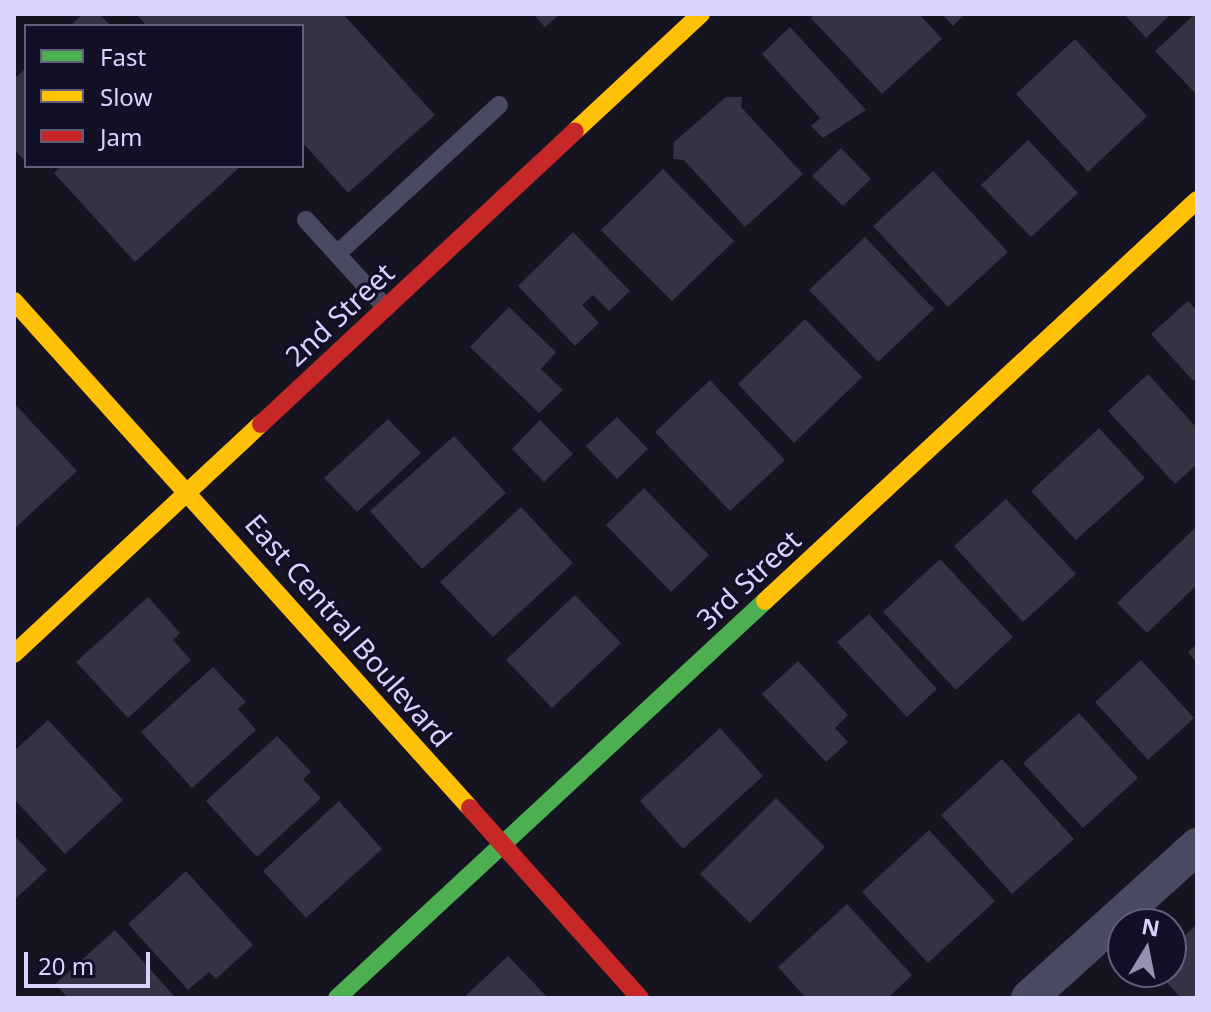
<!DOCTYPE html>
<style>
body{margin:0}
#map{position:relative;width:1211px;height:1012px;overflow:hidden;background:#161421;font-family:"Noto Sans",sans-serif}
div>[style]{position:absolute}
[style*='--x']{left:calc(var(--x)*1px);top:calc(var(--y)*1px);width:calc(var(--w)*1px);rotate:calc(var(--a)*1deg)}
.building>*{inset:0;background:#343243}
.lane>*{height:18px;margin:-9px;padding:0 9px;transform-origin:9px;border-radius:9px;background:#4a4962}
.street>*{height:36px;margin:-18px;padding:0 18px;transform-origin:18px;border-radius:18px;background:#4a4962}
.fast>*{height:18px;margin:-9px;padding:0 9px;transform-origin:9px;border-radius:9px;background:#4caf50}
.slow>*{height:18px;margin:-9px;padding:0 9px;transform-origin:9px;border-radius:9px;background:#ffc107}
.jam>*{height:18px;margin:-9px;padding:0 9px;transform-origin:9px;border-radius:9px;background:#c62828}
span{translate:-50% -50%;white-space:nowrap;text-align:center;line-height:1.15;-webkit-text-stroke:6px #130f26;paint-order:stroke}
.street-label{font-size:28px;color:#d9d4ff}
.frame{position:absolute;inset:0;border:16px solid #d9d4ff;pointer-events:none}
.legend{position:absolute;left:24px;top:24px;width:280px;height:144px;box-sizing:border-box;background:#130f26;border:2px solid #625e7d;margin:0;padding:10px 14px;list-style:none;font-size:24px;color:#d9d4ff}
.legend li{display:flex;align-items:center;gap:16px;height:40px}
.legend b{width:40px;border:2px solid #625e7d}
.north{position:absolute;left:1107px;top:908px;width:80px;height:80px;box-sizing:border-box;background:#130f26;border:2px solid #625e7d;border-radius:50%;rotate:10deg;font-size:22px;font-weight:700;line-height:32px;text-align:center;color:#d9d4ff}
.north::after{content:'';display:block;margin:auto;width:28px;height:36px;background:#9591b1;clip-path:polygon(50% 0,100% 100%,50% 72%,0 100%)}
.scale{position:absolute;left:24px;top:952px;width:126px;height:36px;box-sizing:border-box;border:4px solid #d9d4ff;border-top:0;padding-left:10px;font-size:24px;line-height:28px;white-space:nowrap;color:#d9d4ff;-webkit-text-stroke:6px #130f26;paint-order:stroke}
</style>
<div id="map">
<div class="building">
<i style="clip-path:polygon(83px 14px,99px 14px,111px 26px,70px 26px)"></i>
<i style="clip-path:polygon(136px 14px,343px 14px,435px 115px,348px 193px,302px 142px,302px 26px,147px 26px)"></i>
<i style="clip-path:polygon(533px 14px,560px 14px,545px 27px)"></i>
<i style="clip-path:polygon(815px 14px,919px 14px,942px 39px,882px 94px,811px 18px)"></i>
<i style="clip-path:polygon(942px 14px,965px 14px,953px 26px)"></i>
<i style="clip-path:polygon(1124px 14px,1171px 14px,1146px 38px)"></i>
<i style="clip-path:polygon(1195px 14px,1197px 14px,1197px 95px,1155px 51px)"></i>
<i style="clip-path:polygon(790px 27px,866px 110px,823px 138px,811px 126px,820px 118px,762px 54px)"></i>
<i style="clip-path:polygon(1075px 39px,1147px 116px,1088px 172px,1016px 94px)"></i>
<i style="clip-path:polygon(26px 68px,26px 162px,14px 149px,14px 79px)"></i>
<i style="clip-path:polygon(726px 97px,742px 97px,741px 107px,803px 174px,745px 227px,684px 160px,673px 159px,674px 142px)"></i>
<i style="clip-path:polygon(1028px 140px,1078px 193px,1031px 237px,981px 185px)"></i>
<i style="clip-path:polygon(841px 148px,871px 179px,843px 206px,812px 176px)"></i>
<i style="clip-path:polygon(62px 166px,241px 166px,135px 262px,54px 173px)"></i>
<i style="clip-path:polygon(663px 169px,734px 241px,672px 301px,601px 230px)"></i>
<i style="clip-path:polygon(933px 171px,1008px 252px,948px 307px,873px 226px)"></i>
<i style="clip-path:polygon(573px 232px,630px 291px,609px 311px,593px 295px,582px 305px,599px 323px,575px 346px,518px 286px)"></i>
<i style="clip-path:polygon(865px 237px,934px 309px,878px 362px,809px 290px)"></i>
<i style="clip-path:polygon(1188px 301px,1197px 311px,1197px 377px,1193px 381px,1151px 334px)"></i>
<i style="clip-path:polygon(509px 307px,556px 352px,541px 369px,563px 390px,539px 413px,470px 347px)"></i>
<i style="clip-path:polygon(805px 319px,862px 377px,794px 443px,738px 384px)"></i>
<i style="clip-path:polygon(1148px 374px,1197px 428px,1197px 464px,1175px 484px,1108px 411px)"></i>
<i style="clip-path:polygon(710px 380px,785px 460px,730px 511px,655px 432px)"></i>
<i style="clip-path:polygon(14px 403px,77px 471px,14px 529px)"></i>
<i style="clip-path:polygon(617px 417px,648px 449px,617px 479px,586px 446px)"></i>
<i style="clip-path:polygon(388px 419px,421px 453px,357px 512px,324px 478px)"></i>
<i style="clip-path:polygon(540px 420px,573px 454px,544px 482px,512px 449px)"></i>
<i style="clip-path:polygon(1099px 428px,1145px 478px,1076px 540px,1031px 491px)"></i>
<i style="clip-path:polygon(454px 436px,506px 493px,422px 569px,370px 511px)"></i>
<i style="clip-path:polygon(644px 488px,709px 555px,671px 592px,606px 525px)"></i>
<i style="clip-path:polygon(1006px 499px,1076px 574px,1023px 622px,954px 546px)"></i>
<i style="clip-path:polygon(521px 507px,573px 563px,493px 637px,440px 582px)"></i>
<i style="clip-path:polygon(1197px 526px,1197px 585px,1147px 633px,1117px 603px)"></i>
<i style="clip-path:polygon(940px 559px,1013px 637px,956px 690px,883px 612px)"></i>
<i style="clip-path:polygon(575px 595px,621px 643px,552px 708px,506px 660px)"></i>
<i style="clip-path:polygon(148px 597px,180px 633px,173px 640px,191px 660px,128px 718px,76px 662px)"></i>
<i style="clip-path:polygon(869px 614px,937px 689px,907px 717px,837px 642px)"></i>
<i style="clip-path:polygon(1197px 644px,1197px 663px,1188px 652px)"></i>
<i style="clip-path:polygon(1141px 660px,1194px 718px,1148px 760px,1095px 702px)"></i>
<i style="clip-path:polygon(798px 661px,848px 715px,835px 728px,848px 742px,826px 762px,762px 694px)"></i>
<i style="clip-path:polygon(213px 667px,246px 702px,238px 709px,256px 730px,192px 788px,141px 732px)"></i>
<i style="clip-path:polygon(1079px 713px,1138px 778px,1083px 828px,1023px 763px)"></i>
<i style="clip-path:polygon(48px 720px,123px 800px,65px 854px,14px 799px,14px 751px)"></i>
<i style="clip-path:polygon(720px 728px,763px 776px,683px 849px,640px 801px)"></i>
<i style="clip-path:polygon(277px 736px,311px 772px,303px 779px,321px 798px,257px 857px,206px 801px)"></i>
<i style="clip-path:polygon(1002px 759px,1074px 839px,1012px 894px,941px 815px)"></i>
<i style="clip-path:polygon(776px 798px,825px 847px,750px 923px,700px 874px)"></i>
<i style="clip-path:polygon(339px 801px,382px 849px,306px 918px,263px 871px)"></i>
<i style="clip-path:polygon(929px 830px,995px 901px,928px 963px,862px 892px)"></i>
<i style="clip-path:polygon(14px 835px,47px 870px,14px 900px)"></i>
<i style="clip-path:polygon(186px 871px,253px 945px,216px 979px,209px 972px,188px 990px,128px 924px)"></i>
<i style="clip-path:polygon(847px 904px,912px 975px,888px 998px,806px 998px,778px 967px)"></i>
<i style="clip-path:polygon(1197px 924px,1197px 998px,1181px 998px,1157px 972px,1171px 972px,1171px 949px)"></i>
<i style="clip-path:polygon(115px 930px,176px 998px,68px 998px,55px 984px)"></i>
<i style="clip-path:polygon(508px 956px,548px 998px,463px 998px)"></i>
</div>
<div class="lane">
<i style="--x:306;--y:220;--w:119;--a:47.7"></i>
<i style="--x:337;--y:254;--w:220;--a:-42.6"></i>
</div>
<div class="street">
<i style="--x:1029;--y:998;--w:227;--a:-42.1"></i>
</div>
<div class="fast">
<i style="--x:337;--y:998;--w:584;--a:-42.85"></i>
</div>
<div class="slow">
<i style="--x:575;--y:131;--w:172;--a:-42.9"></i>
<i style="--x:14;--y:301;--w:682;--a:48.03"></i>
<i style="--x:765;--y:601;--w:589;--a:-42.87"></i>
<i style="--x:14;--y:654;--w:338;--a:-43"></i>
</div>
<div class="jam">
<i style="--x:261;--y:424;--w:429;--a:-43"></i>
<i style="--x:470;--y:808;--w:255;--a:48.2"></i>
</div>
<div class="street-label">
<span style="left:339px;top:314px;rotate:-43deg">2nd Street</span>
<span style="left:748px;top:579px;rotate:-43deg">3rd Street</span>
<span style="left:349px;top:630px;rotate:49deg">East Central Boulevard</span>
</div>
<div class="frame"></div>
<ul class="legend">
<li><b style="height:10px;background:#4caf50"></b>Fast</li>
<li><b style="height:10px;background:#ffc107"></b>Slow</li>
<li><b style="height:10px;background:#c62828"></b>Jam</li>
</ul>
<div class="north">N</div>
<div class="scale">20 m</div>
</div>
